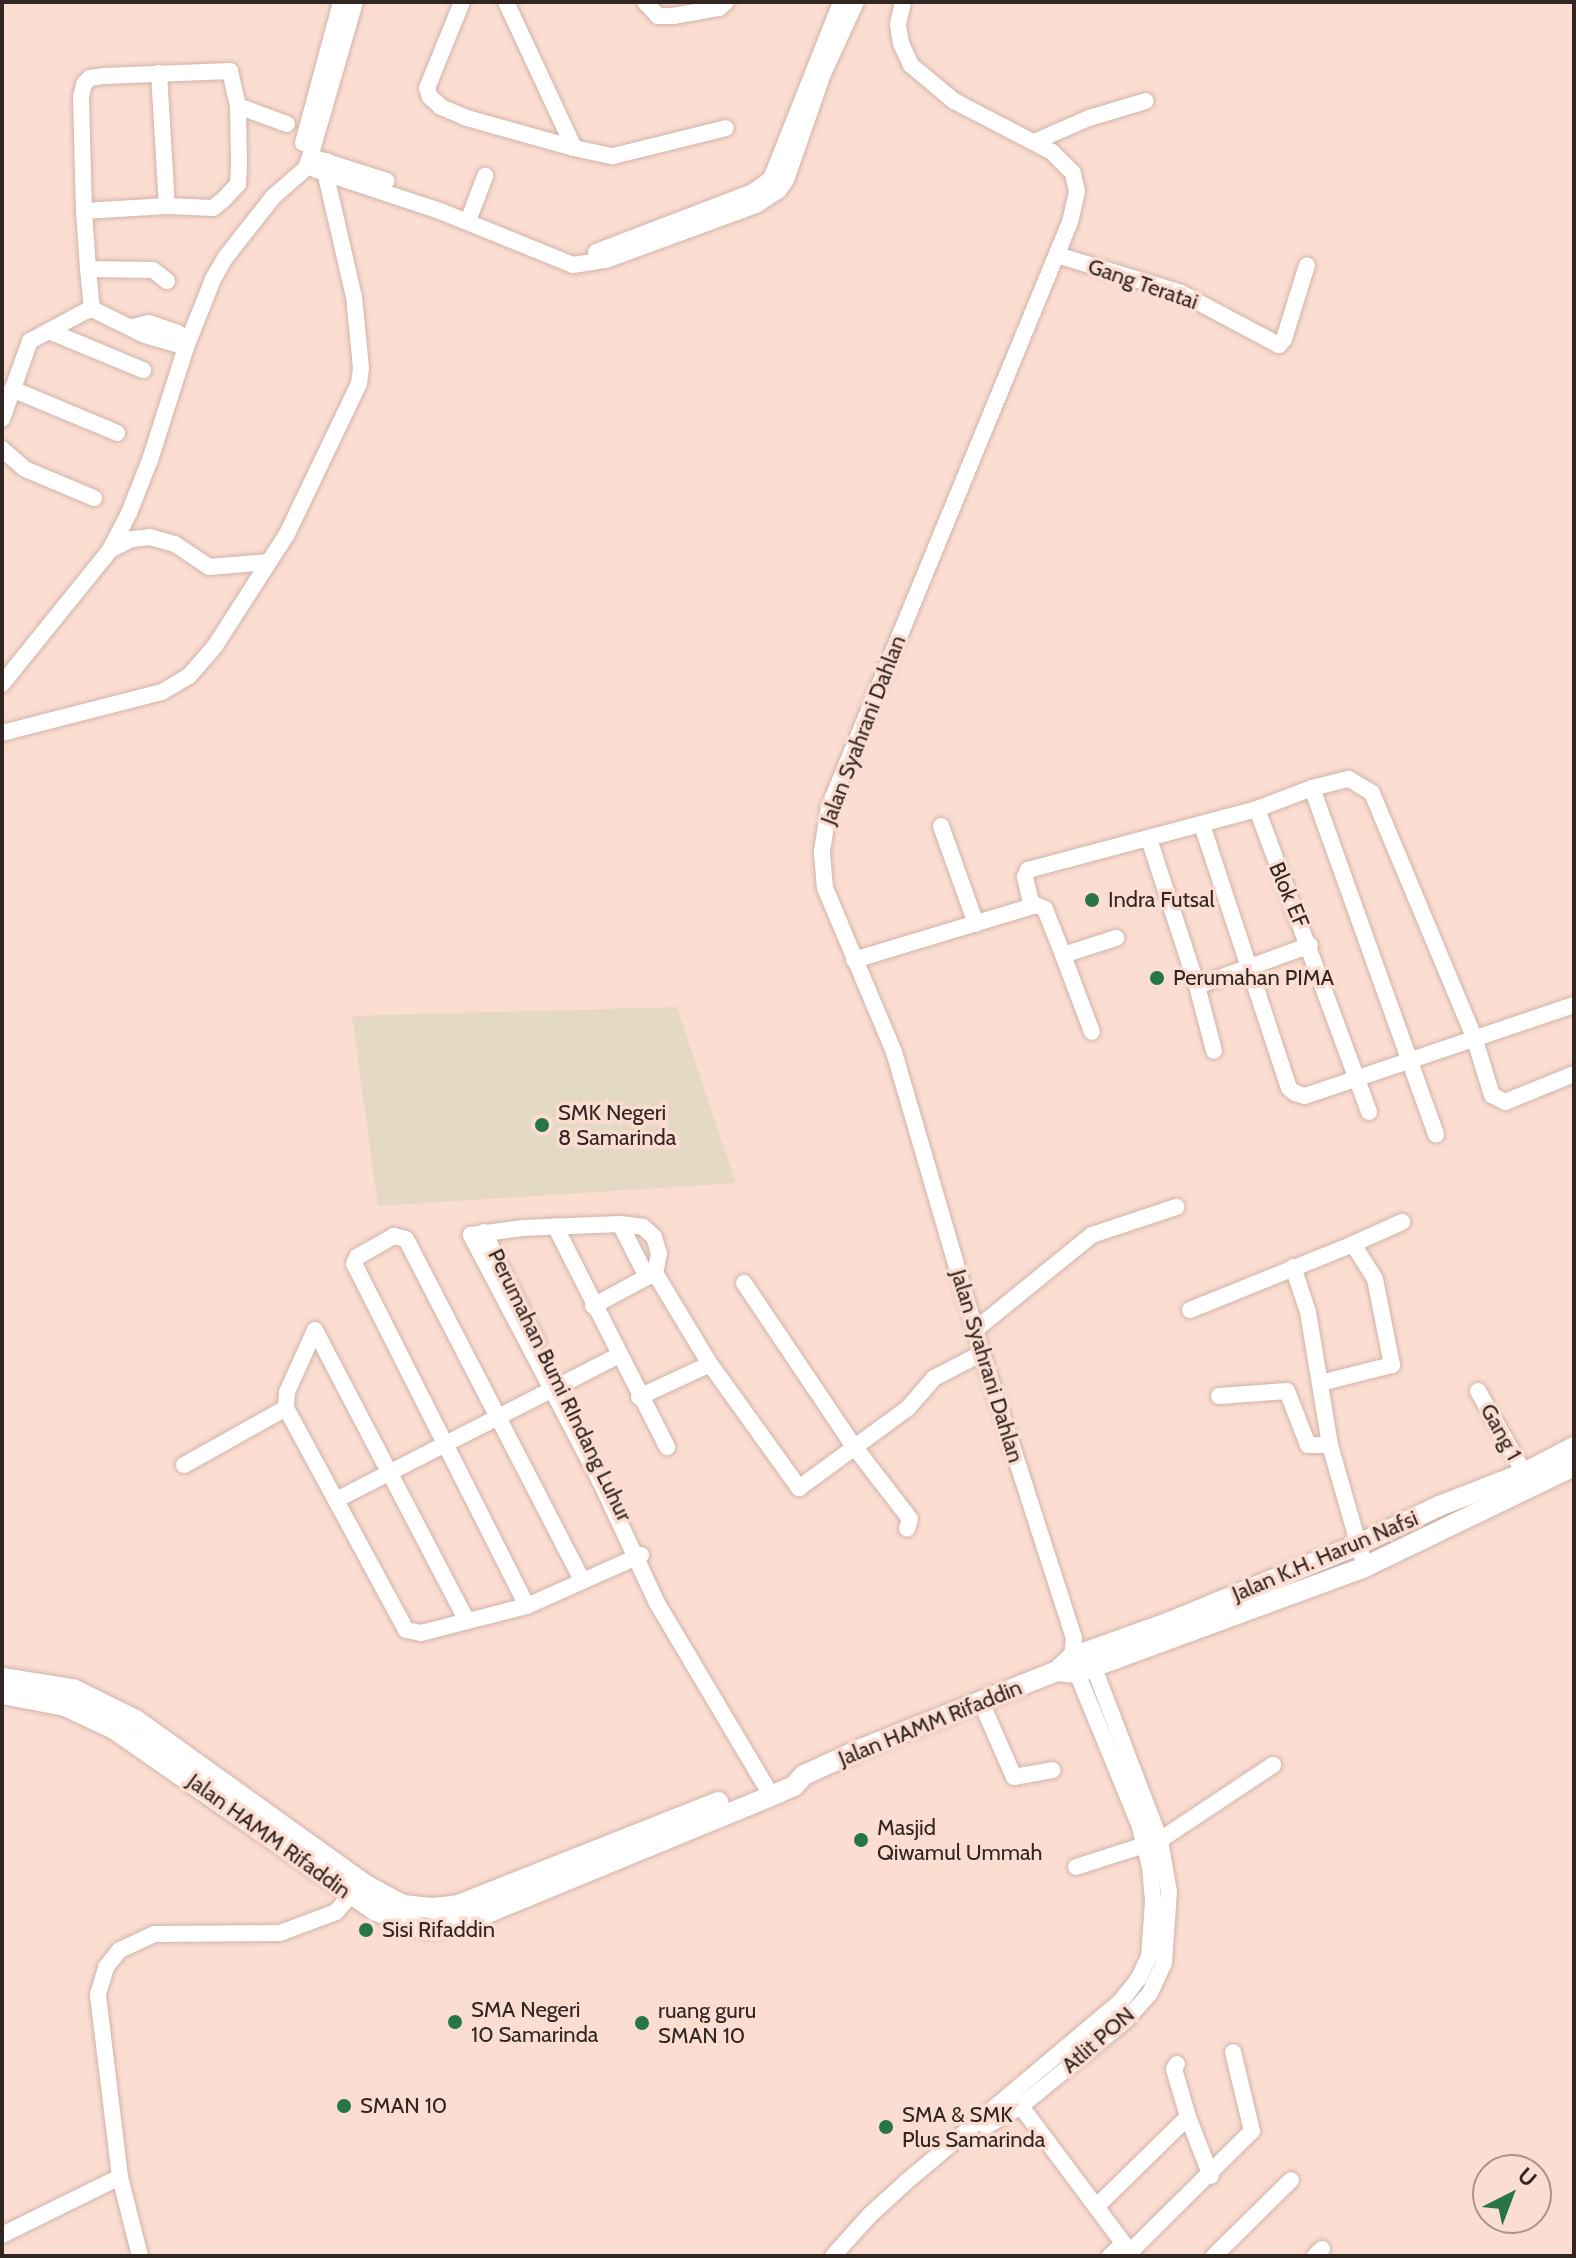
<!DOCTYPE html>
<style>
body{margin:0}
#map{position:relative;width:1576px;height:2258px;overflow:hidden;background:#fbddd1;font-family:Cabin,sans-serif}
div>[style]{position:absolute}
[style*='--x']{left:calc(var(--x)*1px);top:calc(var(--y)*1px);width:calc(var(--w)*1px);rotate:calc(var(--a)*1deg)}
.education>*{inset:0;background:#e3d9c5}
.roads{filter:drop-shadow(0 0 2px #d1b3a8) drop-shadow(0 0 2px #d1b3a8)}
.minor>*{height:16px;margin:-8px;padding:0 8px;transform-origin:8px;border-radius:8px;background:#fff}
.major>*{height:20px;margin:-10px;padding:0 10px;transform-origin:10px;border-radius:10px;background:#fff}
.dots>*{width:22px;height:22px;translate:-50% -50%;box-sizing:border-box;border:4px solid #fbddd1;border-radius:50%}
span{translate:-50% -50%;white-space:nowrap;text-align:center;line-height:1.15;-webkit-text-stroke:7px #fbddd1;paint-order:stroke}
.street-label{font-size:22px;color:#312621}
.poi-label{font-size:22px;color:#312621}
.left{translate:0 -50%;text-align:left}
.frame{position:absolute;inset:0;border:4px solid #312621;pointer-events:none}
.north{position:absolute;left:1472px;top:2154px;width:80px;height:80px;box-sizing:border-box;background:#fbddd1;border:2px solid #aa948b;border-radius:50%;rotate:42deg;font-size:22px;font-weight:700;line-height:32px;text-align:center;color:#312621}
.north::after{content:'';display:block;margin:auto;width:28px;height:36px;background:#267647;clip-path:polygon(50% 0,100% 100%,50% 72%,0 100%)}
</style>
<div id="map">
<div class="education">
<i style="clip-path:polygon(677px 1007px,736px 1183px,378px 1206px,352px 1016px)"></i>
</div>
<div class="roads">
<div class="minor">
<i style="--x:462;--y:2;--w:93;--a:112.1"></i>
<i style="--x:427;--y:88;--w:9;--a:72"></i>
<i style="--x:430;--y:97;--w:15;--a:42"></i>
<i style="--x:441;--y:107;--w:28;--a:23"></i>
<i style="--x:467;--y:118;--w:111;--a:15.7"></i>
<i style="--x:506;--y:2;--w:161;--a:65"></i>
<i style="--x:574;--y:148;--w:40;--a:12"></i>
<i style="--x:613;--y:156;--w:116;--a:-13.9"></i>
<i style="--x:645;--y:2;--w:19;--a:47"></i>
<i style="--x:658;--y:16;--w:15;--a:0"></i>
<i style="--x:673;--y:16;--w:47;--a:-9.9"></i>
<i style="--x:719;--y:8;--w:9;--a:-41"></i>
<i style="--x:159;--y:73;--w:133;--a:86.6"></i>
<i style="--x:238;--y:106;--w:52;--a:20.2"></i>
<i style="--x:1034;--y:142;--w:60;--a:-23.6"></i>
<i style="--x:1089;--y:118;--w:59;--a:-16.6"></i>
<i style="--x:303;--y:143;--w:146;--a:-74.9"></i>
<i style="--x:318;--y:159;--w:72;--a:17.7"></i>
<i style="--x:316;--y:170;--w:131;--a:18.3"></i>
<i style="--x:440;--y:211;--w:144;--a:22.1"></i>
<i style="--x:573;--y:265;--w:33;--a:-9"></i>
<i style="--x:606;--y:260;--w:160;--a:-20.1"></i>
<i style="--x:756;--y:205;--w:27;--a:-33"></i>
<i style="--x:779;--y:190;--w:12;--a:-55"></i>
<i style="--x:786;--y:180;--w:112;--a:-70.8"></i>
<i style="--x:823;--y:74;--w:79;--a:-65.4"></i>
<i style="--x:84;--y:211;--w:83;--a:-3.4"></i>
<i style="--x:167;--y:206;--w:46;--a:2.5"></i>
<i style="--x:213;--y:208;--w:14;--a:-39"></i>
<i style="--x:224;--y:199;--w:21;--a:-47"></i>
<i style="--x:238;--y:184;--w:21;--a:-87"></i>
<i style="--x:239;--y:163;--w:57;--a:-91"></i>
<i style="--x:238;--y:106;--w:36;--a:-103"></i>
<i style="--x:230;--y:71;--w:126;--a:177.7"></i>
<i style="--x:104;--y:76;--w:14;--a:172"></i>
<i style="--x:90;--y:78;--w:8;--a:135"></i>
<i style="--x:84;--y:84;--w:13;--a:103"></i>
<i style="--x:81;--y:97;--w:114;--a:88.5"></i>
<i style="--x:84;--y:211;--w:58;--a:86.1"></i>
<i style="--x:88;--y:269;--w:65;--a:0.9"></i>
<i style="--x:153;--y:270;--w:18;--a:38"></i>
<i style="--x:471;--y:213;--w:40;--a:-69"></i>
<i style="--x:596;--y:252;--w:168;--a:-20.9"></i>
<i style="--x:753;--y:192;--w:22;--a:-36"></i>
<i style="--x:771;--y:179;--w:190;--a:-68.4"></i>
<i style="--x:1057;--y:255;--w:130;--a:17"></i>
<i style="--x:1181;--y:293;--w:111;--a:28"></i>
<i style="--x:1279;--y:345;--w:8;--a:-50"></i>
<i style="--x:1284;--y:339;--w:77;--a:-72.7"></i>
<i style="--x:88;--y:269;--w:40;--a:84.3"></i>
<i style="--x:133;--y:327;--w:16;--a:-14"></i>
<i style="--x:149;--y:323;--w:31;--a:19"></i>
<i style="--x:49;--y:331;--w:102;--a:22.5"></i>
<i style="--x:12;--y:389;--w:114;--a:22.7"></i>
<i style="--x:2;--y:419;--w:83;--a:-70.3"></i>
<i style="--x:30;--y:341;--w:64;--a:-28.2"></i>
<i style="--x:86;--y:311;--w:6;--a:-18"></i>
<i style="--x:92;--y:309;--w:59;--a:26.1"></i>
<i style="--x:145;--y:335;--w:43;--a:16.3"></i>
<i style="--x:2;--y:449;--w:30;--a:41"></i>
<i style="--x:25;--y:469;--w:75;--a:22.8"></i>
<i style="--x:110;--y:550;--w:25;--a:-27"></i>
<i style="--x:132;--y:539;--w:18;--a:-6"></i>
<i style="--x:150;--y:537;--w:26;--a:16"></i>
<i style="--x:175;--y:544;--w:41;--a:34.1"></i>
<i style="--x:209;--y:567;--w:60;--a:-4.8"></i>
<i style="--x:2;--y:684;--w:172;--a:-51.1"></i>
<i style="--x:110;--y:550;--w:42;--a:-62.8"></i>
<i style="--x:129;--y:513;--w:57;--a:-68.4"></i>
<i style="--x:150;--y:460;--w:119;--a:-72.3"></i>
<i style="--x:186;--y:347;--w:73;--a:-68.3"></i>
<i style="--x:213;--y:279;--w:24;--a:-60"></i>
<i style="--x:225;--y:258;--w:78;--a:-51.8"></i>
<i style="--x:273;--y:197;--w:44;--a:-41.3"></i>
<i style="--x:306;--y:168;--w:12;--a:-70"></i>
<i style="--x:310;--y:157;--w:161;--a:-73.8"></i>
<i style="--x:2;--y:733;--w:165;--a:-14.4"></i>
<i style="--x:162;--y:692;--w:31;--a:-31"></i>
<i style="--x:189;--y:676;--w:40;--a:-49"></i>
<i style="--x:215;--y:646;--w:133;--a:-57.3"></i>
<i style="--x:287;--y:534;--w:166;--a:-64.4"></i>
<i style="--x:359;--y:384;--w:16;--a:-83"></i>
<i style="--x:361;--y:368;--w:71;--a:-95.6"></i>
<i style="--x:354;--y:297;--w:120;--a:-103"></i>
<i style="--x:327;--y:180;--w:19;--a:-90"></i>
<i style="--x:1312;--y:788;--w:38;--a:-14"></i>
<i style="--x:1349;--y:779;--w:27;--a:31"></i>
<i style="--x:1372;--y:793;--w:264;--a:67.3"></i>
<i style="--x:1474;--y:1037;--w:61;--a:72.8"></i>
<i style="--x:1492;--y:1095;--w:15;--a:28"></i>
<i style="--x:1505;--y:1102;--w:74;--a:-22.1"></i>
<i style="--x:1257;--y:809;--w:59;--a:-20.9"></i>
<i style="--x:1312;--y:788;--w:368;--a:70.3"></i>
<i style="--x:1202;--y:825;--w:277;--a:71.7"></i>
<i style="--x:1289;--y:1088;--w:8;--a:40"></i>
<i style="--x:1295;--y:1093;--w:10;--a:17"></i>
<i style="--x:1305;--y:1096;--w:284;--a:-18.7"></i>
<i style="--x:941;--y:826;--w:104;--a:70.3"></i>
<i style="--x:1149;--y:839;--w:155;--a:71.9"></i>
<i style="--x:1197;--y:986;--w:67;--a:75.3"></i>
<i style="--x:1032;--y:906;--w:30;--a:-104"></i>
<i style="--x:1025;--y:877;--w:8;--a:-67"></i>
<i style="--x:1028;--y:870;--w:237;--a:-14.9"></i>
<i style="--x:1257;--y:809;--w:323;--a:69.7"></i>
<i style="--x:1063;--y:955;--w:82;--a:69.4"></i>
<i style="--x:854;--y:960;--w:190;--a:-16.8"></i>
<i style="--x:1036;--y:905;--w:10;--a:24"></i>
<i style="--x:1045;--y:909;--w:49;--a:68.6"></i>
<i style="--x:1063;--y:955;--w:56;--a:-17.8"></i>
<i style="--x:1197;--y:986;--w:120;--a:-19.9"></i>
<i style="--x:620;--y:1224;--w:23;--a:7"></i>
<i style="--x:643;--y:1227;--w:15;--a:42"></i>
<i style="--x:654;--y:1237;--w:17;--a:73"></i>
<i style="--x:659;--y:1253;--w:20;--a:101"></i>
<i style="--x:555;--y:1226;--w:248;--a:63.1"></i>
<i style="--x:484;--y:1232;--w:122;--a:64.3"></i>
<i style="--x:1353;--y:1244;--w:54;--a:-24.2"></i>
<i style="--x:1293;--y:1267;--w:47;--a:71.6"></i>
<i style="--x:1308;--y:1312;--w:135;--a:80.6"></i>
<i style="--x:1330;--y:1445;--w:127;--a:74"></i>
<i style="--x:744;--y:1283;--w:195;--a:56.1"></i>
<i style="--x:853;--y:1445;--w:93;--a:52.4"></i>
<i style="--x:910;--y:1519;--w:10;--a:107"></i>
<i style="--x:593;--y:1306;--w:61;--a:-28.2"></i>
<i style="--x:1190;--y:1310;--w:176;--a:-22"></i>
<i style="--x:1353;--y:1244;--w:41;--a:57.8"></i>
<i style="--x:1375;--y:1279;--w:88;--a:78.8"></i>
<i style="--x:1392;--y:1365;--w:74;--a:166"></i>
<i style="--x:975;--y:1330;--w:151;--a:-39.1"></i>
<i style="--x:1092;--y:1235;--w:89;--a:-18.4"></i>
<i style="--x:1478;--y:1391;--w:94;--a:60.7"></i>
<i style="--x:1219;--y:1396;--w:68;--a:-4.2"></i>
<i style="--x:1287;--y:1391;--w:58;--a:68.7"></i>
<i style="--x:1308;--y:1445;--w:22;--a:0"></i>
<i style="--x:639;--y:1397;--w:78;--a:-24.9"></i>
<i style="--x:184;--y:1465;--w:117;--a:-29.2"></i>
<i style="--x:336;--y:1500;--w:317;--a:-27.1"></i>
<i style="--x:527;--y:1606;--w:383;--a:-116.8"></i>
<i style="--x:354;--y:1264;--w:8;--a:-67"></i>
<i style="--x:357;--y:1257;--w:43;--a:-29.6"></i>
<i style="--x:394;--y:1236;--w:12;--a:14"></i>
<i style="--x:406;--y:1239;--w:384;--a:62.7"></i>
<i style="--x:467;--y:1621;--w:328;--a:-117.6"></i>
<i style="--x:315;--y:1330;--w:68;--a:114.3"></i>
<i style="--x:287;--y:1392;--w:16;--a:94"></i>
<i style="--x:286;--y:1408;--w:252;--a:61.6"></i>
<i style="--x:406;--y:1630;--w:15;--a:11"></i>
<i style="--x:421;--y:1633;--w:109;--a:-14.3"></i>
<i style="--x:527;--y:1606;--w:125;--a:-24.1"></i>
<i style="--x:981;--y:1702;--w:82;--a:66.3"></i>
<i style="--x:1014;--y:1777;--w:39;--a:-10"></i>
<i style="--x:771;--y:1795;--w:223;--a:-120.7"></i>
<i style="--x:657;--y:1603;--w:135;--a:-115"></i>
<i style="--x:600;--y:1481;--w:278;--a:-117.7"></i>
<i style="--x:471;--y:1235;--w:51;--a:-7.8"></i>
<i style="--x:522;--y:1228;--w:98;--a:-2.3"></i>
<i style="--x:620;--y:1224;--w:59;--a:63"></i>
<i style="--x:647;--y:1277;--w:9;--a:-27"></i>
<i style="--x:655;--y:1273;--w:106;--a:58.9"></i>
<i style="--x:710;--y:1364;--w:153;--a:54.3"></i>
<i style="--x:799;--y:1488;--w:135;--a:-36.3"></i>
<i style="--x:908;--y:1408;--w:40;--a:-49"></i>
<i style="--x:934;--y:1378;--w:54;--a:-27.5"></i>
<i style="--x:1076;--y:1867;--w:88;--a:-17.8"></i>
<i style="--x:1160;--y:1840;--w:136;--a:-33.6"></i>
<i style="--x:1177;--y:2064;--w:6;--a:121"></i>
<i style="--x:1174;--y:2069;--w:50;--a:73.7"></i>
<i style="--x:1188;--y:2117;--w:63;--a:68.7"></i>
<i style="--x:1014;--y:2097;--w:199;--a:53.2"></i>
<i style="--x:986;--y:2126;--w:40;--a:-29.7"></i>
<i style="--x:1021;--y:2106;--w:134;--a:-39.3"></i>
<i style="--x:1125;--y:2021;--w:38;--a:-48"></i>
<i style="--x:1150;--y:1993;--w:33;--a:-65"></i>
<i style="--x:1164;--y:1963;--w:71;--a:-86"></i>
<i style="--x:1169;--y:1892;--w:53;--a:-99.8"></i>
<i style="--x:1160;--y:1840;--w:195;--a:-111"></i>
<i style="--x:120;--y:2177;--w:81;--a:75.8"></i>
<i style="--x:1096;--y:2207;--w:129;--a:-44.4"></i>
<i style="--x:2;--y:2235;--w:131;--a:-26.2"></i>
<i style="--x:120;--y:2177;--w:184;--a:-96.9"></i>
<i style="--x:98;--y:1994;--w:28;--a:-73"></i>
<i style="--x:106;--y:1967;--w:22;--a:-51"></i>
<i style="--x:120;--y:1950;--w:38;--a:-25"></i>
<i style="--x:154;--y:1934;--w:126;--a:-0.5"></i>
<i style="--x:280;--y:1933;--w:60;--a:-20.6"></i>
<i style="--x:336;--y:1912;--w:23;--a:-49"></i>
<i style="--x:1130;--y:2252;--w:172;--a:-44.8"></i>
<i style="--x:1252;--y:2131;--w:81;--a:-103.5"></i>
<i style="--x:833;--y:2256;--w:57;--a:-47.9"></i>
<i style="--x:871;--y:2214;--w:47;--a:-42.4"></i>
<i style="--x:906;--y:2182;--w:281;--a:-40.1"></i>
<i style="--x:1121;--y:2001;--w:29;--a:-52"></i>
<i style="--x:1139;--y:1978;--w:23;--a:-65"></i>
<i style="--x:1149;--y:1957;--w:56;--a:-85.9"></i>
<i style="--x:1153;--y:1901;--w:34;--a:-95"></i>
<i style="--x:1150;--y:1867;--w:44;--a:-104.3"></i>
<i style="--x:1139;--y:1824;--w:163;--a:-112.3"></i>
<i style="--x:1077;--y:1673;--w:17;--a:-107"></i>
<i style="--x:1072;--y:1657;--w:19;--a:-84"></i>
<i style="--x:1074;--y:1638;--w:299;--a:-107.9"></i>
<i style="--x:982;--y:1353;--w:314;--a:-106.3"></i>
<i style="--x:894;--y:1052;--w:178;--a:-112.8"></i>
<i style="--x:825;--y:888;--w:37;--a:-95"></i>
<i style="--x:822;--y:851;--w:45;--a:-81"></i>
<i style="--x:829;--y:807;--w:633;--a:-67.61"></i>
<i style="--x:1070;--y:222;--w:32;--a:-77"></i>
<i style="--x:1077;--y:191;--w:18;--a:-103"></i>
<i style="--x:1073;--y:173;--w:30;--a:-135"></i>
<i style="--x:1052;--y:152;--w:110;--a:-152.5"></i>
<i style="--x:954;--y:101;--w:56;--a:-140.1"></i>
<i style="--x:911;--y:65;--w:23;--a:-115"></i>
<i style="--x:901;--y:44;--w:20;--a:-99"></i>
<i style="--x:898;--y:24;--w:23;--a:-77"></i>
<i style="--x:1110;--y:2256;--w:18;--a:-43"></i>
<i style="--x:1214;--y:2256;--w:108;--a:-44.6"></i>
<i style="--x:1315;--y:2256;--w:10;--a:-45"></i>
</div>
<div class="major">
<i style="--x:1057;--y:1671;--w:20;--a:6"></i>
<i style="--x:1077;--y:1673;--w:307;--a:-20.2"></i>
<i style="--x:1365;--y:1567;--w:232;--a:-25.8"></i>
<i style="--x:2;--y:1678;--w:72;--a:8.8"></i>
<i style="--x:73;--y:1689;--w:70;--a:26.2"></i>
<i style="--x:136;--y:1720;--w:283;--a:35.7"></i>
<i style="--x:366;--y:1885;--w:42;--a:28.4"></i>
<i style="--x:403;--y:1905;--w:31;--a:6"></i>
<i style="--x:434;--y:1908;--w:24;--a:-7"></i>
<i style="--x:458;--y:1905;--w:280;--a:-21.6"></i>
<i style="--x:2;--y:1694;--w:64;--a:10.8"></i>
<i style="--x:65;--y:1706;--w:54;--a:25.1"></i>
<i style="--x:114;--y:1729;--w:317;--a:34.8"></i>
<i style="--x:374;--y:1910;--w:42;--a:22.3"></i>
<i style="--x:413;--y:1926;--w:14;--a:12"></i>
<i style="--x:427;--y:1929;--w:31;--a:-7"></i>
<i style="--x:458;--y:1925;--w:348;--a:-22.4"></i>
<i style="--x:780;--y:1792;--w:15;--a:-23"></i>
<i style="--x:794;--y:1786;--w:15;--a:-48"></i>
<i style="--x:804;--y:1775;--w:63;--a:-24.5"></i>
<i style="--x:861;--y:1749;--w:211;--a:-21.7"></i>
<i style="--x:1057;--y:1671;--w:21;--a:-43"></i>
<i style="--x:1072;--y:1657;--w:104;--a:-19.7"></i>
<i style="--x:1170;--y:1622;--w:202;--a:-22.4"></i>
<i style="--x:1357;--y:1545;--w:91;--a:-25.4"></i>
<i style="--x:1439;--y:1506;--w:91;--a:-21.2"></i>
<i style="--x:1524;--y:1473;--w:56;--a:-27.5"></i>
</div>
</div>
<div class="dots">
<i style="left:1092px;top:900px;background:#267647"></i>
<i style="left:1157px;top:978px;background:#267647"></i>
<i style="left:542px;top:1125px;background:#267647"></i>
<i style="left:861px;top:1840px;background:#267647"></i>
<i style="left:366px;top:1930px;background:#267647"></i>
<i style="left:455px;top:2022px;background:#267647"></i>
<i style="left:642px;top:2023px;background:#267647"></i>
<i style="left:344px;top:2106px;background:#267647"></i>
<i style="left:886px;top:2127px;background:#267647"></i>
</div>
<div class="street-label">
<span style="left:1143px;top:284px;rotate:19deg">Gang Teratai</span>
<span style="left:863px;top:730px;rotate:-69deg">Jalan Syahrani Dahlan</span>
<span style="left:1289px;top:895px;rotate:67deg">Blok EF</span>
<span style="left:987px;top:1366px;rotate:73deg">Jalan Syahrani Dahlan</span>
<span style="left:560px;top:1385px;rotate:64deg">Perumahan Bumi RIndang Luhur</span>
<span style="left:1501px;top:1432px;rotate:61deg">Gang 1</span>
<span style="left:1325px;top:1556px;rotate:-23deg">Jalan K.H. Harun Nafsi</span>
<span style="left:930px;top:1723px;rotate:-22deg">Jalan HAMM Rifaddin</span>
<span style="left:269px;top:1836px;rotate:36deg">Jalan HAMM Rifaddin</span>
<span style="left:1098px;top:2040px;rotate:-41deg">Atlit PON</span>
</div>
<div class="poi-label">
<span class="left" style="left:1108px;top:900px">Indra Futsal</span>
<span class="left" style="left:1173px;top:978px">Perumahan PIMA</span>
<span class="left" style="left:558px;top:1125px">SMK Negeri<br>8 Samarinda</span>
<span class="left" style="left:877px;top:1840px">Masjid<br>Qiwamul Ummah</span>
<span class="left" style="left:382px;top:1930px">Sisi Rifaddin</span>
<span class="left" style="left:471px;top:2022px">SMA Negeri<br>10 Samarinda</span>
<span class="left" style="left:658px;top:2023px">ruang guru<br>SMAN 10</span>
<span class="left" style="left:360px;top:2106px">SMAN 10</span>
<span class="left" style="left:902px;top:2127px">SMA &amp; SMK<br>Plus Samarinda</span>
</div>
<div class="frame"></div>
<div class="north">U</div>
</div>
